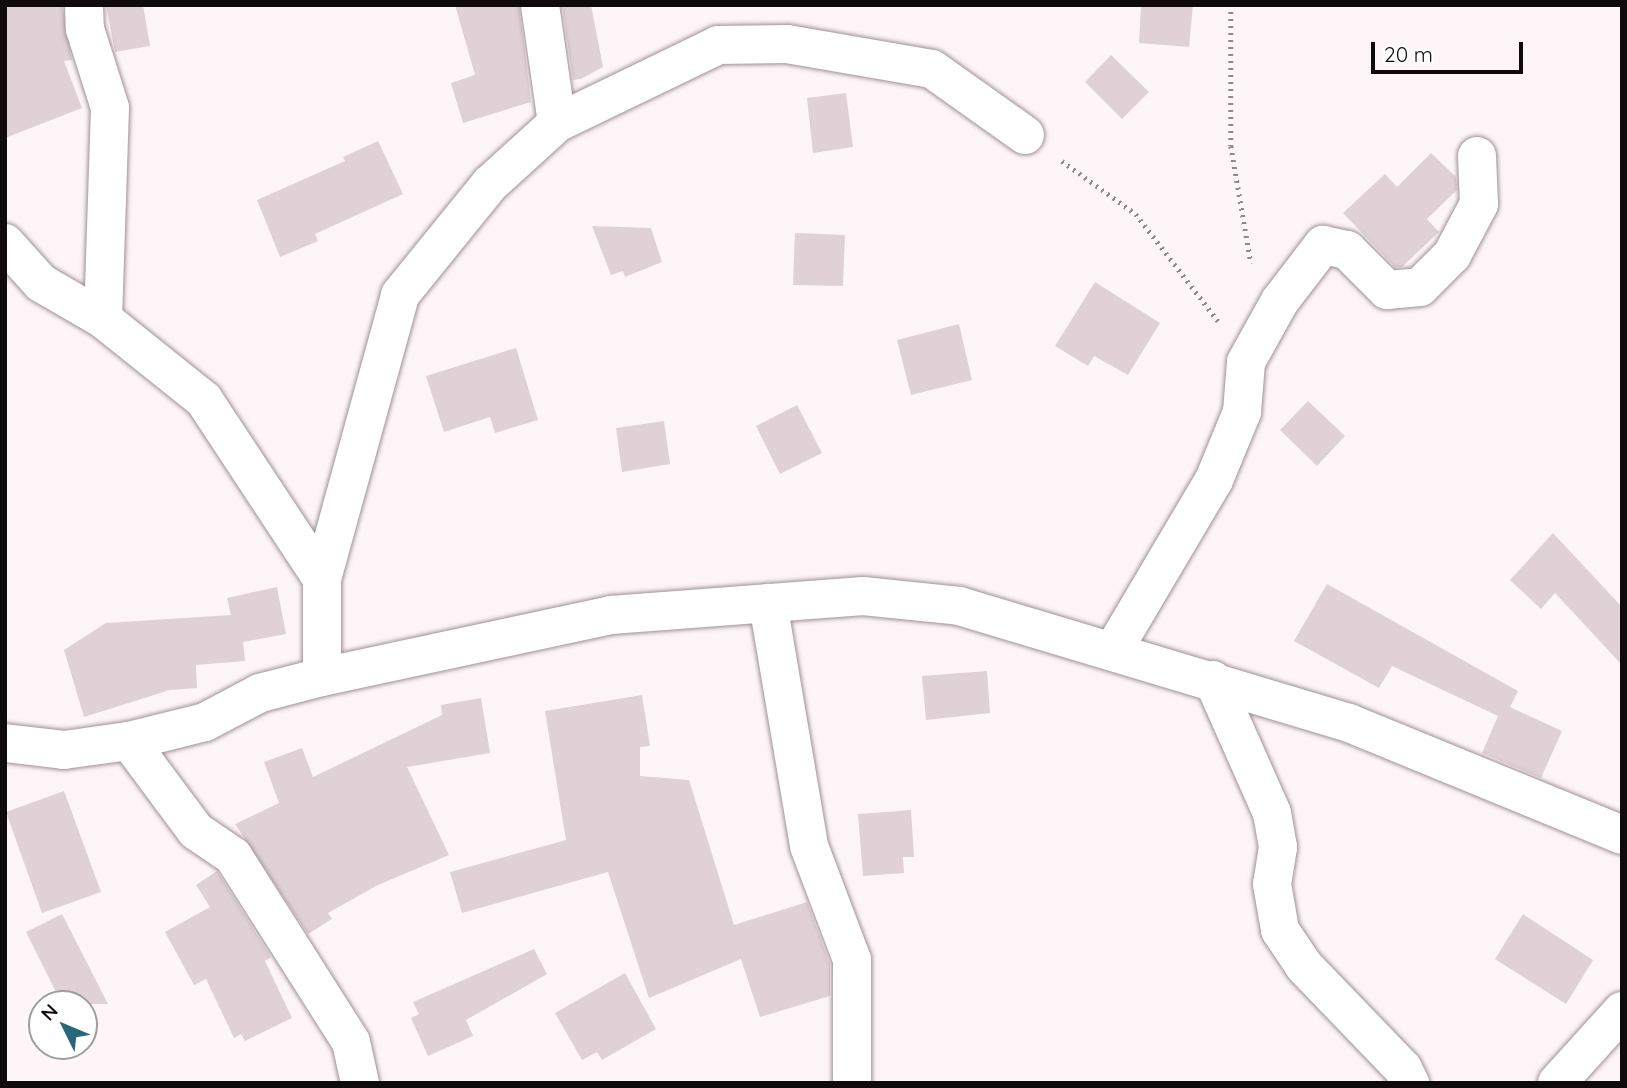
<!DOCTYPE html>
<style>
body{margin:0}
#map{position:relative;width:1627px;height:1088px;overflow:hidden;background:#fef5f8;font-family:Quicksand,sans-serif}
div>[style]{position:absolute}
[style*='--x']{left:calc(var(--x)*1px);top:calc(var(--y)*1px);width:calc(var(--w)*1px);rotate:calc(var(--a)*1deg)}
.building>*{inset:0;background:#e0d1d6}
.path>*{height:4.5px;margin-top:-2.25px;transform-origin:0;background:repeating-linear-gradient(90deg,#90888b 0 2px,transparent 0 7px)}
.roads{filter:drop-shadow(0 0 2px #9f9195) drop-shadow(0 0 2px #9f9195)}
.minor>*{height:38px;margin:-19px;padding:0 19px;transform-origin:19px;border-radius:19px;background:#fff}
span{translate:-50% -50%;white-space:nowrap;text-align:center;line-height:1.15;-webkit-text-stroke:7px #fff;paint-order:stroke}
.frame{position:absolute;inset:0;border:7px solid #0f0a0c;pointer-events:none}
.north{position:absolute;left:28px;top:990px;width:70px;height:70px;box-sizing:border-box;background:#fff;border:2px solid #9f9d9e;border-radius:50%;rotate:313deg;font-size:19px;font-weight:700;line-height:28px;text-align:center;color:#0f0a0c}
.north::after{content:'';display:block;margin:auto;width:24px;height:32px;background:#26677b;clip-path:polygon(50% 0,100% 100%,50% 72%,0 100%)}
.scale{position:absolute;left:1371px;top:42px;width:152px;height:32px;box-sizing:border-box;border:4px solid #0f0a0c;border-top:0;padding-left:9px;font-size:21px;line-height:24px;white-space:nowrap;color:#0f0a0c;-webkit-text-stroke:5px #fff;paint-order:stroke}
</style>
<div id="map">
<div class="building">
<i style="clip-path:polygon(5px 5px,62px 5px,72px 60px,64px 61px,82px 108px,5px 138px)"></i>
<i style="clip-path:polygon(106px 5px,143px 5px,150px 46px,115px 52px)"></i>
<i style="clip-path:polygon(455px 5px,519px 5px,531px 102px,463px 123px,451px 83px,475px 75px)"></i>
<i style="clip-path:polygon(562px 5px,591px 5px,603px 67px,581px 79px,573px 80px)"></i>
<i style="clip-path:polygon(1141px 5px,1193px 5px,1189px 47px,1139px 43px)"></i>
<i style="clip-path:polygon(1111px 55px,1149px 92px,1122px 119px,1085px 82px)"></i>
<i style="clip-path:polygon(846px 93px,853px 147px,813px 153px,807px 98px)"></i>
<i style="clip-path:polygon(378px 141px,403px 194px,315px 234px,318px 241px,280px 257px,257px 200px,345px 161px,343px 157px)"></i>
<i style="clip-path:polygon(1431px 153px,1456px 177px,1457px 190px,1427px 219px,1439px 232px,1402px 267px,1395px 267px,1343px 213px,1385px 174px,1397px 187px)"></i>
<i style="clip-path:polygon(592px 226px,651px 228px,662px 262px,625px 277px,623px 271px,611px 275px)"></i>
<i style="clip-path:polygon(795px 233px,845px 235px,843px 286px,793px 285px)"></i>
<i style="clip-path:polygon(1095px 282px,1160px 323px,1128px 375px,1094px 356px,1088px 366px,1055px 346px)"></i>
<i style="clip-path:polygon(959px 324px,972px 380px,911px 395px,897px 340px)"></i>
<i style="clip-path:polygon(516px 348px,538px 420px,495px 433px,490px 417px,444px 432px,426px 376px)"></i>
<i style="clip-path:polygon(1308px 401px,1345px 436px,1317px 466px,1280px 430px)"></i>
<i style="clip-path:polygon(797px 405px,822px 453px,780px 474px,756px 426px)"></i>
<i style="clip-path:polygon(664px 421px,670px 464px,622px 472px,616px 428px)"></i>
<i style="clip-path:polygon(1553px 533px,1622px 607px,1622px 665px,1555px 593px,1541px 609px,1510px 580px)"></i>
<i style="clip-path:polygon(1327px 584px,1518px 691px,1510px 707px,1562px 731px,1541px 778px,1482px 753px,1498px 716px,1392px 666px,1379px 688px,1294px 641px)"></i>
<i style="clip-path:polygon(277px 587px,286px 634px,243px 642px,245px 661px,196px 665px,197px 688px,170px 690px,84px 717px,64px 650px,106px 623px,231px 615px,227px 598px)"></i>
<i style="clip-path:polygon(987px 671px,990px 713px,926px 720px,922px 676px)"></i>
<i style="clip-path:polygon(642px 695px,650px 746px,640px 747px,640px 776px,689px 780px,734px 925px,807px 902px,830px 964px,830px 996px,760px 1017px,741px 959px,649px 998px,608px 872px,462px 913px,450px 872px,566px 840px,545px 711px)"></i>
<i style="clip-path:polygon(481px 698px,490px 753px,407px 767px,449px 855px,378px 885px,328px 913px,332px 919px,308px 934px,235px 824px,279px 803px,264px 762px,302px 748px,313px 777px,442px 715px,441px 705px)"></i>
<i style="clip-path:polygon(64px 791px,101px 892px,42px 913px,6px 812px)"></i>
<i style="clip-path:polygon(911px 810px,914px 857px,903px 857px,904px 873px,863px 876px,858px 814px)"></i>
<i style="clip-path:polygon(217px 871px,271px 957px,265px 961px,292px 1018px,245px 1041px,241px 1034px,234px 1038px,206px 979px,194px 985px,165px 932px,210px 907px,196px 885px)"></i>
<i style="clip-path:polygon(62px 914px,108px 1004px,62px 1004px,26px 932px)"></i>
<i style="clip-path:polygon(1523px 914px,1593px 960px,1566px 1004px,1495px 959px)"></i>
<i style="clip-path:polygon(534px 949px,547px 974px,466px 1020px,473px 1036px,428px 1056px,411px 1018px,419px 1014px,413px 1002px)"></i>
<i style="clip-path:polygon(625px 973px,656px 1029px,602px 1060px,597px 1052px,582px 1060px,555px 1013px)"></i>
</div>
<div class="path">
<i style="--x:1231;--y:5;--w:141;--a:90"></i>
<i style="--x:1231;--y:146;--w:119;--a:80.3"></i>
<i style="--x:1062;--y:161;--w:91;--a:35.6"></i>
<i style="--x:1136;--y:214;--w:135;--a:52.5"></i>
</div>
<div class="roads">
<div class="minor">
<i style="--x:84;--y:5;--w:24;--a:88"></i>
<i style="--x:85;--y:29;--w:83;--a:72.4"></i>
<i style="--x:110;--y:108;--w:211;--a:91.9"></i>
<i style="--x:557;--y:123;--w:179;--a:-25.8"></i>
<i style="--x:718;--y:45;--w:69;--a:-0.8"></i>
<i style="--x:787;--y:44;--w:147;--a:9.8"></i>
<i style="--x:932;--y:69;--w:114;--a:35.4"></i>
<i style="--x:5;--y:243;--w:54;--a:48"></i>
<i style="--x:41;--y:283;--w:72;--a:30.1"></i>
<i style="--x:103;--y:319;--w:129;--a:38.7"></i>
<i style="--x:204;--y:400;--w:214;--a:56.6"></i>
<i style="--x:768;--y:603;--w:246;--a:80.4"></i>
<i style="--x:809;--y:846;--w:122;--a:69.3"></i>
<i style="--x:852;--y:960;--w:123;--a:90"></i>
<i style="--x:1114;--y:649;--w:196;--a:-59.4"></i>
<i style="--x:1214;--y:480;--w:74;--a:-67.6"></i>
<i style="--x:1242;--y:412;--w:50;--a:-85.4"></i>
<i style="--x:1246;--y:362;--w:70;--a:-60.9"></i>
<i style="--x:1280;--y:301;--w:71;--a:-52.5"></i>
<i style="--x:1323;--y:245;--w:25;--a:12"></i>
<i style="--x:1347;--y:250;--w:57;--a:45"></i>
<i style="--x:1387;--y:290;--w:33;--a:-5"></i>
<i style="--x:1420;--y:287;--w:45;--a:-45"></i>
<i style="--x:1452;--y:255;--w:58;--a:-62.1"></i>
<i style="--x:1479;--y:204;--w:48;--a:-92.4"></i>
<i style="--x:322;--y:677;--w:98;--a:-90"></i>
<i style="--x:322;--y:579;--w:295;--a:-74.6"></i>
<i style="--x:400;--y:295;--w:143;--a:-51"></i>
<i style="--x:490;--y:184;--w:91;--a:-42.3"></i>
<i style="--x:557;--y:123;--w:119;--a:-98.2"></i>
<i style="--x:1213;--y:680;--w:145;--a:66.1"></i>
<i style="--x:1272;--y:813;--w:35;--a:80"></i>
<i style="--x:1278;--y:847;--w:37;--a:99"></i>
<i style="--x:1272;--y:884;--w:47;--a:80.1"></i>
<i style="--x:1280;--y:930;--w:43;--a:56.3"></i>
<i style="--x:1304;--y:966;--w:143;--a:46.1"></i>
<i style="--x:1403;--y:1069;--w:16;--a:63"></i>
<i style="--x:129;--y:741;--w:112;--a:53.3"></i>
<i style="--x:196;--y:831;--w:45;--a:34"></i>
<i style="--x:233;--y:856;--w:220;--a:57.6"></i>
<i style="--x:351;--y:1042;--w:42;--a:77.6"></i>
<i style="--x:5;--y:743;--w:59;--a:6.8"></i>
<i style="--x:64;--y:750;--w:66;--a:-7.9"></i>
<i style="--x:129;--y:741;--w:78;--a:-14"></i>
<i style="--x:205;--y:722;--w:62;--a:-27.8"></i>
<i style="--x:260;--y:693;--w:64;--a:-14.5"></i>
<i style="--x:322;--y:677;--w:296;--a:-12.1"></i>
<i style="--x:611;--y:615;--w:253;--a:-4.3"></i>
<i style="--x:863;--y:596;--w:97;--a:5.9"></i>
<i style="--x:959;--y:606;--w:407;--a:16.7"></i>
<i style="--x:1349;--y:723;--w:295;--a:22.3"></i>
<i style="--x:1557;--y:1083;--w:97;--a:-47.9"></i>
</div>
</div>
<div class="frame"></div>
<div class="north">N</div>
<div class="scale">20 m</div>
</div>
